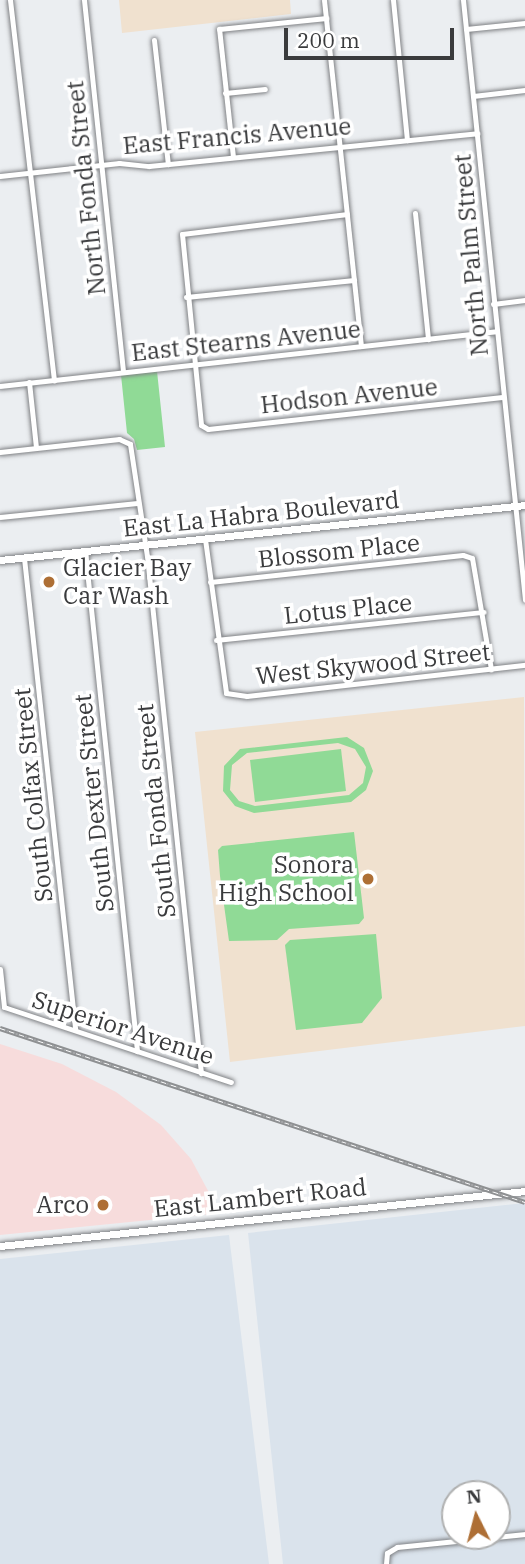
<!DOCTYPE html>
<style>
body{margin:0}
#map{position:relative;width:525px;height:1564px;overflow:hidden;background:#ebeef1;font-family:"IBM Plex Serif",serif}
div>[style]{position:absolute}
[style*='--x']{left:calc(var(--x)*1px);top:calc(var(--y)*1px);width:calc(var(--w)*1px);rotate:calc(var(--a)*1deg)}
.commercial>*{inset:0;background:#f7dcdc}
.built>*{inset:0;background:#dae3ec}
.education>*{inset:0;background:#f0e1cf}
.green>*{inset:0;background:#90da96}
.roads{filter:drop-shadow(0 0 2px #808285) drop-shadow(0 0 2px #808285)}
.minor>*{height:5px;margin:-2.5px;padding:0 2.5px;transform-origin:2.5px;border-radius:2.5px;background:#fff}
.secondary>*{height:7px;margin:-3.5px;padding:0 3.5px;transform-origin:3.5px;border-radius:3.5px;background:#fff}
.rail>*{height:4.5px;margin-top:-2.25px;transform-origin:0;background:repeating-linear-gradient(90deg,#fff 0 5px,#8e9092 0 10px);box-sizing:border-box;border-block:2px solid #8e9092}
.dots>*{width:19px;height:19px;translate:-50% -50%;box-sizing:border-box;border:4px solid #fff;border-radius:50%}
span{translate:-50% -50%;white-space:nowrap;text-align:center;line-height:1.15;-webkit-text-stroke:7px #fff;paint-order:stroke}
.street-label{font-size:24px;color:#3a3b3d}
.poi-label{font-size:24px;color:#3a3b3d}
.left{translate:0 -50%;text-align:left}
.right{translate:-100% -50%;text-align:right}
.north{position:absolute;left:441px;top:1480px;width:70px;height:70px;box-sizing:border-box;background:#fff;border:2px solid #b0b1b1;border-radius:50%;rotate:354deg;font-size:19px;font-weight:700;line-height:28px;text-align:center;color:#3a3b3d}
.north::after{content:'';display:block;margin:auto;width:24px;height:32px;background:#ae6f35;clip-path:polygon(50% 0,100% 100%,50% 72%,0 100%)}
.scale{position:absolute;left:284px;top:28px;width:170px;height:32px;box-sizing:border-box;border:4px solid #3a3b3d;border-top:0;padding-left:9px;font-size:21px;line-height:24px;white-space:nowrap;color:#3a3b3d;-webkit-text-stroke:5px #fff;paint-order:stroke}
</style>
<div id="map">
<div class="commercial">
<i style="clip-path:polygon(0 1044px,62px 1064px,116px 1092px,161px 1125px,191px 1159px,220px 1213px,0 1235px)"></i>
</div>
<div class="built">
<i style="clip-path:polygon(evenodd,525px 1203px,525px 1564px,283px 1564px,248px 1233px,525px 1203px,455px 1494px,497px 1494px,497px 1536px,455px 1536px,455px 1494px)"></i>
<i style="clip-path:polygon(229px 1235px,269px 1564px,0 1564px,0 1259px)"></i>
</div>
<div class="education">
<i style="clip-path:polygon(119px 0,290px 0,291px 14px,122px 33px)"></i>
<i style="clip-path:polygon(524px 697px,525px 1026px,230px 1062px,195px 732px)"></i>
</div>
<div class="green">
<i style="clip-path:polygon(157px 371px,165px 447px,137px 450px,134px 439px,127px 433px,121px 375px)"></i>
<i style="clip-path:polygon(evenodd,347px 737px,364px 748px,373px 771px,366px 790px,351px 802px,254px 813px,235px 806px,223px 791px,224px 766px,240px 749px,347px 737px,338px 743px,355px 749px,366px 767px,363px 783px,349px 795px,255px 806px,239px 801px,230px 790px,232px 765px,247px 753px,338px 743px)"></i>
<i style="clip-path:polygon(341px 749px,346px 791px,255px 802px,250px 760px)"></i>
<i style="clip-path:polygon(354px 832px,364px 918px,359px 924px,289px 929px,277px 940px,229px 941px,220px 876px,218px 850px,222px 846px)"></i>
<i style="clip-path:polygon(376px 934px,382px 998px,362px 1023px,296px 1030px,285px 945px,290px 940px)"></i>
</div>
<div class="roads">
<div class="minor">
<i style="--x:10;--y:0;--w:383;--a:83.4"></i>
<i style="--x:84;--y:0;--w:374;--a:84"></i>
<i style="--x:324;--y:0;--w:348;--a:83.9"></i>
<i style="--x:393;--y:0;--w:141;--a:84.3"></i>
<i style="--x:463;--y:0;--w:603;--a:84.1"></i>
<i style="--x:466;--y:29;--w:59;--a:-5.8"></i>
<i style="--x:154;--y:40;--w:125;--a:83.6"></i>
<i style="--x:225;--y:93;--w:40;--a:-5.7"></i>
<i style="--x:473;--y:96;--w:52;--a:-6.6"></i>
<i style="--x:233;--y:157;--w:129;--a:-96.2"></i>
<i style="--x:219;--y:29;--w:108;--a:-5.9"></i>
<i style="--x:0;--y:176;--w:120;--a:-6.2"></i>
<i style="--x:119;--y:163;--w:30;--a:6"></i>
<i style="--x:149;--y:166;--w:330;--a:-5.7"></i>
<i style="--x:415;--y:213;--w:127;--a:84.1"></i>
<i style="--x:347;--y:214;--w:166;--a:173.1"></i>
<i style="--x:182;--y:234;--w:192;--a:84.3"></i>
<i style="--x:201;--y:425;--w:8;--a:30"></i>
<i style="--x:208;--y:429;--w:296;--a:-6.2"></i>
<i style="--x:186;--y:297;--w:169;--a:-5.8"></i>
<i style="--x:493;--y:304;--w:32;--a:-7"></i>
<i style="--x:29;--y:382;--w:66;--a:83.9"></i>
<i style="--x:0;--y:386;--w:499;--a:-6.3"></i>
<i style="--x:0;--y:452;--w:120;--a:-6.2"></i>
<i style="--x:119;--y:439;--w:12;--a:24"></i>
<i style="--x:130;--y:444;--w:113;--a:81.4"></i>
<i style="--x:147;--y:556;--w:520;--a:84.04"></i>
<i style="--x:0;--y:517;--w:138;--a:-5.8"></i>
<i style="--x:205;--y:539;--w:155;--a:82.2"></i>
<i style="--x:226;--y:693;--w:21;--a:8"></i>
<i style="--x:247;--y:696;--w:280;--a:-6.4"></i>
<i style="--x:85;--y:551;--w:503;--a:84.06"></i>
<i style="--x:24;--y:558;--w:474;--a:83.8"></i>
<i style="--x:210;--y:582;--w:254;--a:-6.1"></i>
<i style="--x:463;--y:555;--w:9;--a:18"></i>
<i style="--x:472;--y:558;--w:113;--a:80.3"></i>
<i style="--x:216;--y:640;--w:269;--a:-6"></i>
<i style="--x:0;--y:969;--w:38;--a:84"></i>
<i style="--x:4;--y:1007;--w:239;--a:18.3"></i>
<i style="--x:386;--y:1564;--w:11;--a:-85"></i>
<i style="--x:387;--y:1553;--w:12;--a:-31"></i>
<i style="--x:397;--y:1547;--w:129;--a:-5.8"></i>
</div>
<div class="secondary">
<i style="--x:0;--y:560;--w:528;--a:-5.98"></i>
<i style="--x:0;--y:1246;--w:528;--a:-5.98"></i>
</div>
</div>
<div class="rail">
<i style="--x:0;--y:1028;--w:553;--a:18.34"></i>
</div>
<div class="dots">
<i style="left:49px;top:582px;background:#ae6f35"></i>
<i style="left:368px;top:879px;background:#ae6f35"></i>
<i style="left:103px;top:1205px;background:#ae6f35"></i>
</div>
<div class="street-label">
<span style="left:237px;top:136px;rotate:-5deg">East Francis Avenue</span>
<span style="left:86px;top:188px;rotate:-96deg">North Fonda Street</span>
<span style="left:471px;top:255px;rotate:-95deg">North Palm Street</span>
<span style="left:246px;top:341px;rotate:-6deg">East Stearns Avenue</span>
<span style="left:349px;top:396px;rotate:-6deg">Hodson Avenue</span>
<span style="left:261px;top:514px;rotate:-6deg">East La Habra Boulevard</span>
<span style="left:339px;top:551px;rotate:-6deg">Blossom Place</span>
<span style="left:348px;top:609px;rotate:-6deg">Lotus Place</span>
<span style="left:373px;top:664px;rotate:-6deg">West Skywood Street</span>
<span style="left:33px;top:795px;rotate:-96deg">South Colfax Street</span>
<span style="left:94px;top:803px;rotate:-96deg">South Dexter Street</span>
<span style="left:156px;top:811px;rotate:-96deg">South Fonda Street</span>
<span style="left:123px;top:1028px;rotate:18deg">Superior Avenue</span>
<span style="left:260px;top:1198px;rotate:-6deg">East Lambert Road</span>
</div>
<div class="poi-label">
<span class="left" style="left:63px;top:582px">Glacier Bay<br>Car Wash</span>
<span class="right" style="left:354px;top:879px">Sonora<br>High School</span>
<span class="right" style="left:89px;top:1205px">Arco</span>
</div>
<div class="north">N</div>
<div class="scale">200 m</div>
</div>
